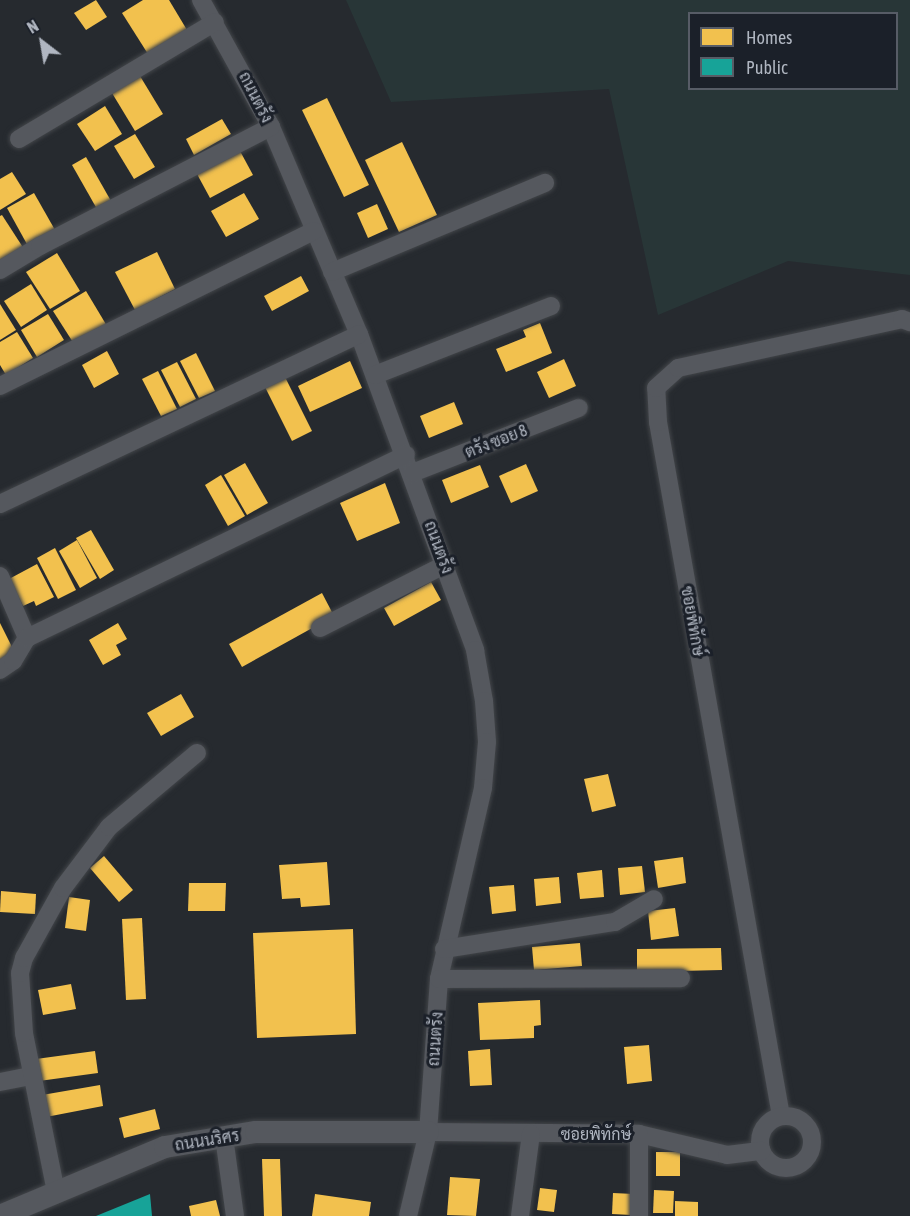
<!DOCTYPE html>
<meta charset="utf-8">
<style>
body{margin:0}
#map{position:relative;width:910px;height:1216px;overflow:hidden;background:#262a2f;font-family:"Asap Condensed",Sarabun,sans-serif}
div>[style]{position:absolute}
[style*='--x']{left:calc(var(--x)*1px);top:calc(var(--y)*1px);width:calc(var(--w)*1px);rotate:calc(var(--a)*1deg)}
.green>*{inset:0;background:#283637}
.homes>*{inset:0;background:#f2c14e}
.public>*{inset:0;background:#17a398}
.roads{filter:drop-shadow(0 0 2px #424549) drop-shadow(0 0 2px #424549)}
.minor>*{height:18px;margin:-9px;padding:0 9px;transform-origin:9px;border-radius:9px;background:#55585e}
.minor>.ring{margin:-9px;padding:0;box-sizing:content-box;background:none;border:18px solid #55585e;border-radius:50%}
.tertiary>*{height:22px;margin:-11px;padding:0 11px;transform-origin:11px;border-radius:11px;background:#55585e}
span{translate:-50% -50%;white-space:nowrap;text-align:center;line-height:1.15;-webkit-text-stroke:6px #1b2029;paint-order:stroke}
.street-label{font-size:16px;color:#b0b6c1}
.legend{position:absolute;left:688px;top:12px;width:210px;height:78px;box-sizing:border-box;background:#1b2029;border:2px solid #575c66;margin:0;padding:8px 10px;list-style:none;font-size:18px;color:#b0b6c1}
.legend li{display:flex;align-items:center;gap:12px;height:30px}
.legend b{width:30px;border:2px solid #575c66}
.north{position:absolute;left:12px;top:12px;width:60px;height:60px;-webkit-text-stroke:4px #1b2029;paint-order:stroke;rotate:329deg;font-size:16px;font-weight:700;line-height:24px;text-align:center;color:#b0b6c1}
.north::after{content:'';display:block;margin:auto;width:21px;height:27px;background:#b0b6c1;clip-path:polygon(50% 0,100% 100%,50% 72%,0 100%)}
</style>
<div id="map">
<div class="green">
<i style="clip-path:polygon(evenodd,346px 0,910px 0,910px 275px,788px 261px,658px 315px,609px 89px,391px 102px,346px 0,690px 14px,896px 14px,896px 88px,690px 88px,690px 14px)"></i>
</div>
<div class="homes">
<i style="clip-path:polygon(96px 0,107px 17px,86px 30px,74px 13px)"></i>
<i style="clip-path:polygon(143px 0,169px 0,187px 30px,148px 54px,122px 13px)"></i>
<i style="clip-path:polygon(140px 76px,163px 114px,135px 131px,112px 93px)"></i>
<i style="clip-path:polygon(327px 98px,369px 185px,344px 197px,302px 110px)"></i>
<i style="clip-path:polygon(105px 106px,122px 134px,95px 151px,77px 124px)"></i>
<i style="clip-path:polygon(222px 119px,231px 134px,194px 155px,186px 139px)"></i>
<i style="clip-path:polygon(135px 134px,155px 167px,134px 179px,114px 146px)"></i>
<i style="clip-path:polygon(402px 142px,437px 215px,399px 232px,365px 160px)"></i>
<i style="clip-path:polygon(240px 151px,253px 175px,210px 198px,197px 174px)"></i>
<i style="clip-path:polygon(86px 157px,111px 201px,97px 209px,72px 165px)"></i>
<i style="clip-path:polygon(12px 172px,26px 194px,0 210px,0 179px)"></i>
<i style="clip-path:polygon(34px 193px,55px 230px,28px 246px,7px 208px)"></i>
<i style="clip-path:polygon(244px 193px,259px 219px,226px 237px,211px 211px)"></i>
<i style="clip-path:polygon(377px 204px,388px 229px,368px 238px,357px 213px)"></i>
<i style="clip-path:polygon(2px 215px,24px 249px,0 264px,0 216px)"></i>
<i style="clip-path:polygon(157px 252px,175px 289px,135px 310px,115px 272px)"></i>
<i style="clip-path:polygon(57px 253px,80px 291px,50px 309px,26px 272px)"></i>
<i style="clip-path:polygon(301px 276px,309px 291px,272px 311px,264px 296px)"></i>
<i style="clip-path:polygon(31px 284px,47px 310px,21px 327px,4px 301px)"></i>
<i style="clip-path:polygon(86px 291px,107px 326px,76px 347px,53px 311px)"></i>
<i style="clip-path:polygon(0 304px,16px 330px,0 340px)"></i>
<i style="clip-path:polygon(48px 314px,64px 340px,37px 357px,21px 330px)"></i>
<i style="clip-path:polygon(540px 323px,552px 353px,506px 372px,496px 349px,526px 337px,523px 330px)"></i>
<i style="clip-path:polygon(17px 332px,33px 358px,6px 375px,0 365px,0 342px)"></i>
<i style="clip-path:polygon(107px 351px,119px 374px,94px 388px,82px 365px)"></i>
<i style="clip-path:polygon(196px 353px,215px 391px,199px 398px,180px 361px)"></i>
<i style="clip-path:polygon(564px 359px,576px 386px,549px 398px,537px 372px)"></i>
<i style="clip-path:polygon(350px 361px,362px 388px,310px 412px,298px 386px)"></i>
<i style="clip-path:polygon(177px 362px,196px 399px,180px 407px,161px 370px)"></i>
<i style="clip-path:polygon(158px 371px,177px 409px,161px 416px,142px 379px)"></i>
<i style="clip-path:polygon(285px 377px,312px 431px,292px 441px,265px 387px)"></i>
<i style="clip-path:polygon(454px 402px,463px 424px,429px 438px,420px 416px)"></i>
<i style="clip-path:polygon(245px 463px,268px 503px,247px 515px,224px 475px)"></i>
<i style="clip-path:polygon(526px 464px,538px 491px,511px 503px,499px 476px)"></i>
<i style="clip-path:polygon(480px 465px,489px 487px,451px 503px,442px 480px)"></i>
<i style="clip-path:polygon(221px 475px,245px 516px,228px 526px,205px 485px)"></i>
<i style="clip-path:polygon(385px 483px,400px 523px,357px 541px,340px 503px)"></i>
<i style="clip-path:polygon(91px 530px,114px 570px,100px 579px,76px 538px)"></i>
<i style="clip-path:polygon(77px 540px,97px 578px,80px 588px,59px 551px)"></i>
<i style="clip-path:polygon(55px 548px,76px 590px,58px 599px,37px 558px)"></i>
<i style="clip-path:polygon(37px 564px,54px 597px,36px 606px,34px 601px,23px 606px,9px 579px)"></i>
<i style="clip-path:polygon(431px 582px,441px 600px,394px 626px,384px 608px)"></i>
<i style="clip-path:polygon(322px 593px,334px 616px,242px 667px,229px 644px)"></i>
<i style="clip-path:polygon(0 623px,15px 653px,0 661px)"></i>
<i style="clip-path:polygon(118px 623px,127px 639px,116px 645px,121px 655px,103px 665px,89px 640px)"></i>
<i style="clip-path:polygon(181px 694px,194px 717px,161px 736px,147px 713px)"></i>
<i style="clip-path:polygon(608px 774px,616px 806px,592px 812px,584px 779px)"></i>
<i style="clip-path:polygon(104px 856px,133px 890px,119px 902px,90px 868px)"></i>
<i style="clip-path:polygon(683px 857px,686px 883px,658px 888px,654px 861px)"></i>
<i style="clip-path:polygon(327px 862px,330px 905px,301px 907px,300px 898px,282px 899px,279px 865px)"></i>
<i style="clip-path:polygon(642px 866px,645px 892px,620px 895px,618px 868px)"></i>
<i style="clip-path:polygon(602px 870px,604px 897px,580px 899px,577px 873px)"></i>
<i style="clip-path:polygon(559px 877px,561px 903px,536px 906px,534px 879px)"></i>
<i style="clip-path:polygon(189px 883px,226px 883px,225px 911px,188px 911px)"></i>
<i style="clip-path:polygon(514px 885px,516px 911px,492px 914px,489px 887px)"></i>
<i style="clip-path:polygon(1px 891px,36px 894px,35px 914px,0 912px)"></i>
<i style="clip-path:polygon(69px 897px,90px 900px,86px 931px,65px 928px)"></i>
<i style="clip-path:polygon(675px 908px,679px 936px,651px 940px,648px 911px)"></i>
<i style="clip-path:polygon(142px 918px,146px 999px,126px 1000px,122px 919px)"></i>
<i style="clip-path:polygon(353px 929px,356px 1034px,257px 1038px,253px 933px)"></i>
<i style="clip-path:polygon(580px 943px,582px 966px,534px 970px,532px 947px)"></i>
<i style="clip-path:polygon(721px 948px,722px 970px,637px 972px,637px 949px)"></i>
<i style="clip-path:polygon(71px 984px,76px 1009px,43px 1015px,38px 990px)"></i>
<i style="clip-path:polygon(540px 1000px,541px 1025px,534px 1026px,534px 1038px,480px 1040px,478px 1003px)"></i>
<i style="clip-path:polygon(649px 1045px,652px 1081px,627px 1084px,624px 1047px)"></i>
<i style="clip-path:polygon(490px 1049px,492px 1085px,470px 1086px,468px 1051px)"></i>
<i style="clip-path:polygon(95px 1051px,98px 1073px,39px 1081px,36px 1059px)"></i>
<i style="clip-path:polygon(100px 1085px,103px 1106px,46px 1117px,42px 1095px)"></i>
<i style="clip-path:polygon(155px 1109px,160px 1129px,124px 1138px,119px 1118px)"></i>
<i style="clip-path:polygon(656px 1152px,680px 1152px,680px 1176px,656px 1176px)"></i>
<i style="clip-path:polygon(262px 1159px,280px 1159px,282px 1216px,264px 1216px)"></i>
<i style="clip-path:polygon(450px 1177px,480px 1179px,476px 1216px,447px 1215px)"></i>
<i style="clip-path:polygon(540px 1188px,557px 1190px,554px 1212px,537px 1210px)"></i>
<i style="clip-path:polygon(654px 1190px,674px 1191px,673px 1213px,653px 1213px)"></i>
<i style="clip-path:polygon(613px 1193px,634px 1194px,632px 1215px,612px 1214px)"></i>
<i style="clip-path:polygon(315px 1194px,371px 1202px,369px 1216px,312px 1216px)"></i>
<i style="clip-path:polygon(216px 1200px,220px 1216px,191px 1216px,189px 1206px)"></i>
<i style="clip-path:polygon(675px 1201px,698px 1202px,698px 1216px,675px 1216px)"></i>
</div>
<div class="public">
<i style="clip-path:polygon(150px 1194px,152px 1216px,96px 1216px)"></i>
</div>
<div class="roads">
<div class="minor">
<i style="--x:201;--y:0;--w:145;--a:61.1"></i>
<i style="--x:271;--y:127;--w:225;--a:67"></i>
<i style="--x:359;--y:334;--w:337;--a:69.8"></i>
<i style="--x:475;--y:650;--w:52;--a:80"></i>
<i style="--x:484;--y:701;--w:41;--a:85.8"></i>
<i style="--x:487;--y:742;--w:46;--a:95"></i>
<i style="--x:483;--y:788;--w:196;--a:103"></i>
<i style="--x:439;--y:979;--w:153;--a:94.1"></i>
<i style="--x:428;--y:1132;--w:86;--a:103.4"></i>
<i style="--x:19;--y:139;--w:228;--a:-30.8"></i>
<i style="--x:0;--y:270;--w:47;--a:-31"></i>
<i style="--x:40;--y:246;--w:260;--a:-27.3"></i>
<i style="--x:332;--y:272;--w:231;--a:-22.7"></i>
<i style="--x:375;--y:375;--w:189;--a:-21.4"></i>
<i style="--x:0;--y:386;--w:350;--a:-26.3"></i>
<i style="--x:412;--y:473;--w:179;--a:-21.3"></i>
<i style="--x:0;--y:504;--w:397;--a:-25.3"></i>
<i style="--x:0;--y:576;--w:68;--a:66.5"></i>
<i style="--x:320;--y:628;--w:141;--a:-26.9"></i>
<i style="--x:0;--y:670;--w:16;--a:-35"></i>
<i style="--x:13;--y:661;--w:27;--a:-59"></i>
<i style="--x:27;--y:638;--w:421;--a:-25.8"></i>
<i style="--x:444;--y:949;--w:173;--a:-9"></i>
<i style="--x:615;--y:922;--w:45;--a:-30.5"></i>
<i style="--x:439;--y:979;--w:242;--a:-0.2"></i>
<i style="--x:0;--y:1082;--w:33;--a:-11"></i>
<i style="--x:781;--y:1116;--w:705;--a:-100.05"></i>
<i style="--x:658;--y:422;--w:34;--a:-93"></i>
<i style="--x:656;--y:388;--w:30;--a:-42"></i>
<i style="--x:678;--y:368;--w:229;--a:-12.3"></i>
<i style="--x:902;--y:319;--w:9;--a:21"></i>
<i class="ring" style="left:760px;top:1116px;width:34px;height:34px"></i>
<i style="--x:428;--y:1132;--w:211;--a:0.5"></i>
<i style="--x:639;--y:1134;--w:90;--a:13.4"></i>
<i style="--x:727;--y:1155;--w:35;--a:-7"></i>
<i style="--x:639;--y:1134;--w:82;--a:90"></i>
<i style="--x:224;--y:1137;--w:80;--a:82.1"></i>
<i style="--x:56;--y:1192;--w:162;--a:-101.4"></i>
<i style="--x:24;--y:1033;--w:60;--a:-93.8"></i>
<i style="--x:20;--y:973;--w:16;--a:-75"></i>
<i style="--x:24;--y:958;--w:80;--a:-60.9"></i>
<i style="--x:63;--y:888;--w:76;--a:-53"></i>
<i style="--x:109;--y:827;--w:115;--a:-40.1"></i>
<i style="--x:520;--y:1216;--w:83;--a:-82.4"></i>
</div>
<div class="tertiary">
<i style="--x:0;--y:1216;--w:179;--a:-22.7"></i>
<i style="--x:165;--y:1147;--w:92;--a:-9.4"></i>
<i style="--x:256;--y:1132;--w:172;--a:0"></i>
</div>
</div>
<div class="street-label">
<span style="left:256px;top:97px;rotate:63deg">ถนนตรัง</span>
<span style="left:496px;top:441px;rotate:-21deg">ตรัง ซอย 8</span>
<span style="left:439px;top:547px;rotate:70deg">ถนนตรัง</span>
<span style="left:693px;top:621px;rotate:80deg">ซอยพิทักษ์</span>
<span style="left:435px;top:1039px;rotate:-86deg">ถนนตรัง</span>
<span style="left:596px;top:1134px">ซอยพิทักษ์</span>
<span style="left:207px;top:1140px;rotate:-9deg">ถนนนริศร</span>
</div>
<ul class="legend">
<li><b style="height:16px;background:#f2c14e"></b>Homes</li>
<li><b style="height:16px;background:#17a398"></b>Public</li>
</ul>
<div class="north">N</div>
</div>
